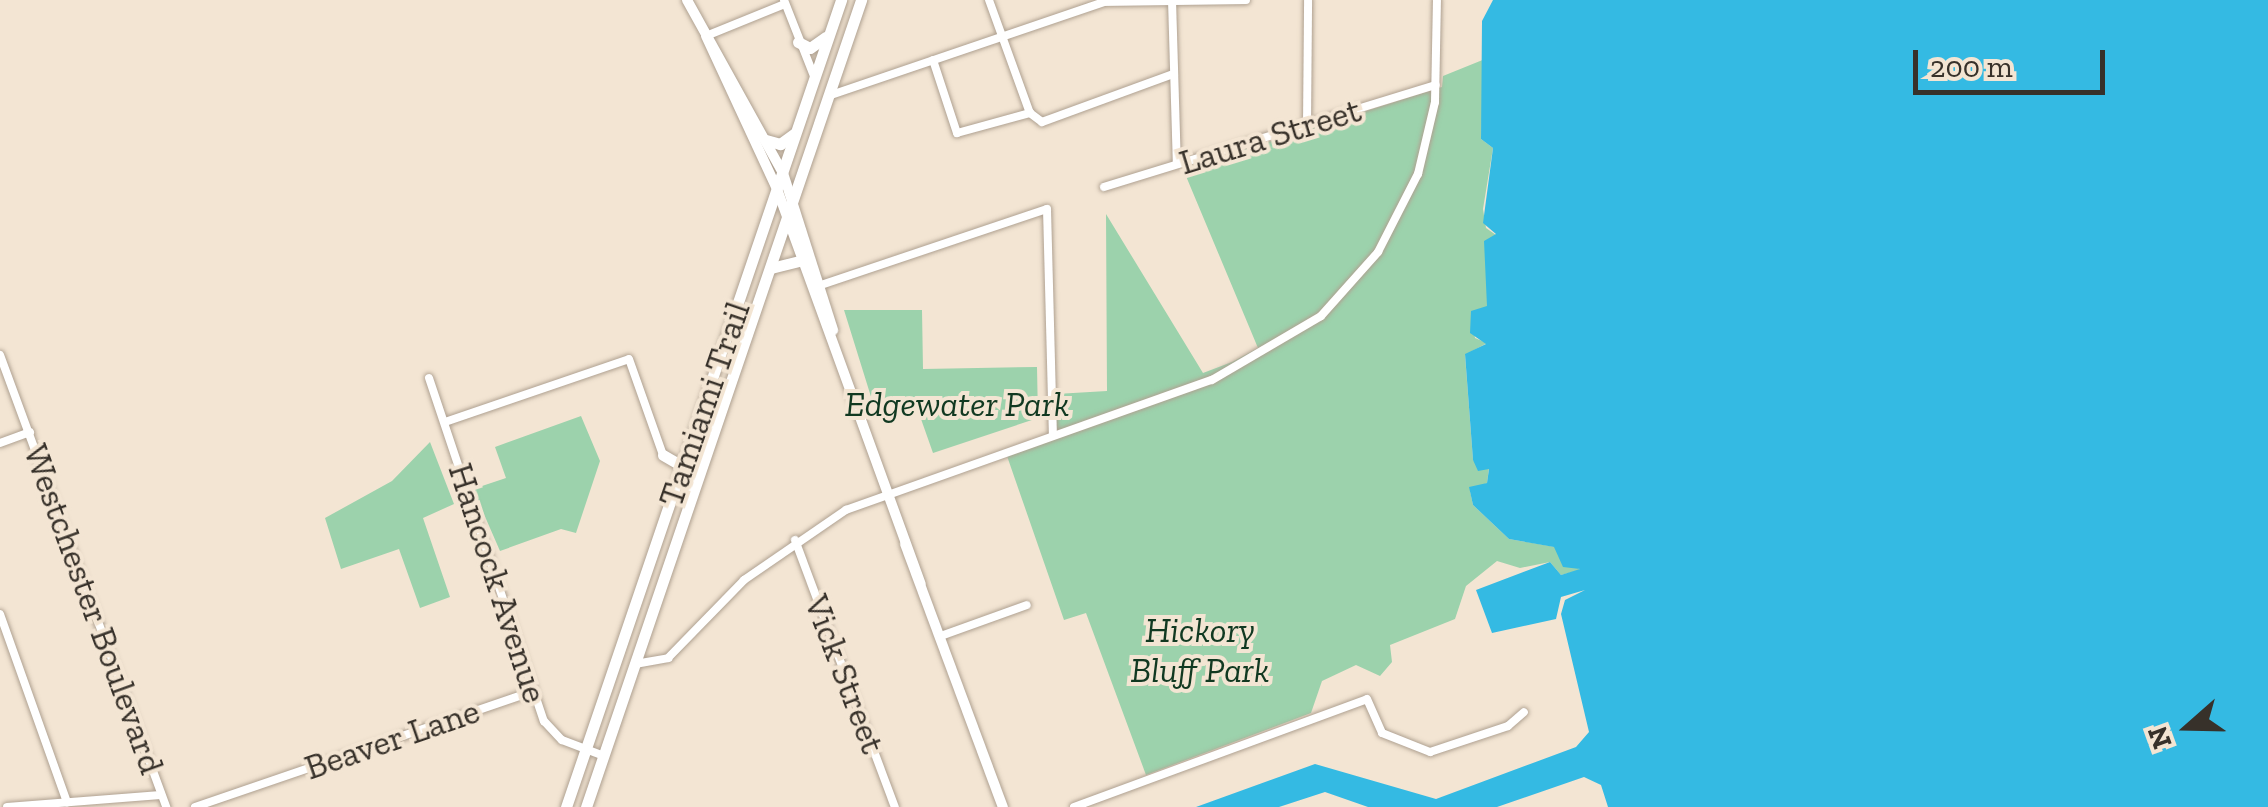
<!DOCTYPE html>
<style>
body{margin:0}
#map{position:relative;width:2268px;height:807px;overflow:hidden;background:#f3e5d3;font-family:"Zilla Slab",serif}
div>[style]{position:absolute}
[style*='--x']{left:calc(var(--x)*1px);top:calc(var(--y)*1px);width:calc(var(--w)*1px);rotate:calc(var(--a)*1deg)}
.green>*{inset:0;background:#9cd2ac}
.water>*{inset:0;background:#34bae3}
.roads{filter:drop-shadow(0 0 2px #afa191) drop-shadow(0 0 2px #afa191)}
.street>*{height:8px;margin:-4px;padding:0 4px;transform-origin:4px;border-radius:4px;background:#fff}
.secondary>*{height:10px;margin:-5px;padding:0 5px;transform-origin:5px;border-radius:5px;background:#fff}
.primary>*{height:11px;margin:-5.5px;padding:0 5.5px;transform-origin:5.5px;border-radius:5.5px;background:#fff}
span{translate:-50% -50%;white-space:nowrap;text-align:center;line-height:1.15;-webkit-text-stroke:8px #f3e5d3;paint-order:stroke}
.street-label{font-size:35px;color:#37312a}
.park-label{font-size:35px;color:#113921;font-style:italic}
.north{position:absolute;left:2138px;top:677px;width:100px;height:100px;-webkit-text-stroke:8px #f3e5d3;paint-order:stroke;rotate:250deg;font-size:28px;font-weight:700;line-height:40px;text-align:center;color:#37312a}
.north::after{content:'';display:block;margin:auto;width:35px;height:45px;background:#37312a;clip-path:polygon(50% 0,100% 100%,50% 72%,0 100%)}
.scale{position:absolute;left:1913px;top:50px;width:192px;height:45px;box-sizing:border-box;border:5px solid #37312a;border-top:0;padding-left:12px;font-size:30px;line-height:35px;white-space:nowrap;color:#37312a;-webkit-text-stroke:8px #f3e5d3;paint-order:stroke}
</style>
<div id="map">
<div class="green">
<i style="clip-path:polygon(1485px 59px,1481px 139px,1493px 148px,1483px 209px,1486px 228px,1496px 235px,1487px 307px,1471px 312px,1475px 338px,1487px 343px,1465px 355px,1473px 460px,1489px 468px,1487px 483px,1470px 491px,1473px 505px,1509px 539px,1555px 547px,1580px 570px,1561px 575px,1550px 562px,1520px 568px,1497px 561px,1466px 586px,1455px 619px,1390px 645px,1392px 662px,1380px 676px,1356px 665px,1322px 681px,1311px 713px,1146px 775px,1086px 613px,1064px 620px,1007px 456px,1056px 438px,1056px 394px,1107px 391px,1106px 214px,1203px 373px,1232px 362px,1258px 348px,1183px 169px,1442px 87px,1443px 76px)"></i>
<i style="clip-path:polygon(844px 310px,922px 310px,923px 369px,1037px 367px,1038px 418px,933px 453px,915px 402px,872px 400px)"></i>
<i style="clip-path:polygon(581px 416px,600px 461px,576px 533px,561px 529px,500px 551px,473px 489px,506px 478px,495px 447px)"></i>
<i style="clip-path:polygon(430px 442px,454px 504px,423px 518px,450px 597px,420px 608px,399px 549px,341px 569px,325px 518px,392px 481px)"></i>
</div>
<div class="water">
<i style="clip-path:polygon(1493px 0,2268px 0,2268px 807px,1608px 807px,1601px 785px,1584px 777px,1497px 807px,1368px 807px,1325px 792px,1279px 807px,1196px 807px,1315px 764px,1436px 799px,1576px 747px,1589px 732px,1561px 614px,1565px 600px,1585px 590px,1561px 597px,1556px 619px,1492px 633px,1476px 590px,1550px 562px,1561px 575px,1580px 569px,1563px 567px,1554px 547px,1509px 539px,1473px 505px,1469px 487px,1487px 483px,1489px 469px,1478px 471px,1473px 460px,1465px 354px,1486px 344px,1470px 333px,1471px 311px,1487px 306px,1484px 241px,1496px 234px,1483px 223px,1493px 148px,1481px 139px,1482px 21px)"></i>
</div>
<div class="roads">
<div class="street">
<i style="--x:784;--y:0;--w:82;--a:68.5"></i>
<i style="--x:989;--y:0;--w:120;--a:70.1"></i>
<i style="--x:1172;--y:0;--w:164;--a:88.3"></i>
<i style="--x:706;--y:36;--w:85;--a:-22.1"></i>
<i style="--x:933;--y:60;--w:77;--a:71.8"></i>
<i style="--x:957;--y:133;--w:76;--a:-15.3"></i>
<i style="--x:828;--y:96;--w:292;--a:-18.8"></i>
<i style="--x:1104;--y:2;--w:142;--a:-0.8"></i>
<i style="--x:1030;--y:113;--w:15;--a:37"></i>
<i style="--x:1042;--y:122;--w:140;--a:-20.1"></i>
<i style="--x:1307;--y:125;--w:125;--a:-89.5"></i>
<i style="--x:1104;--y:187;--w:347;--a:-17.1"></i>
<i style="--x:824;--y:284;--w:235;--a:-18.6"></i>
<i style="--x:1047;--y:209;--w:225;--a:88.5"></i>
<i style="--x:0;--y:355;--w:482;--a:69.8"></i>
<i style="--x:429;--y:378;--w:362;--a:71.5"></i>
<i style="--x:544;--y:721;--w:26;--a:47"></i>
<i style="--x:562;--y:740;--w:45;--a:20.9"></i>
<i style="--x:445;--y:422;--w:194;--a:-18.9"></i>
<i style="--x:629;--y:359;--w:102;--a:70.5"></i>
<i style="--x:0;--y:443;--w:32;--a:-20"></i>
<i style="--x:795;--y:540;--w:285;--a:69.5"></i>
<i style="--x:0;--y:614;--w:200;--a:70.4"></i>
<i style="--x:941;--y:636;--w:91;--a:-19.8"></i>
<i style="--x:635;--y:664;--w:34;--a:-10"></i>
<i style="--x:668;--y:658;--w:109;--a:-45.7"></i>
<i style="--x:744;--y:580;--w:124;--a:-34.5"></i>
<i style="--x:846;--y:510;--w:388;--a:-19.6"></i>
<i style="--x:1212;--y:380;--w:126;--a:-30.4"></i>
<i style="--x:1321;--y:316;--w:86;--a:-48.3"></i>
<i style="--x:1378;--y:252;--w:88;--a:-62.9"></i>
<i style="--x:1418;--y:174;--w:74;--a:-76.7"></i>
<i style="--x:1435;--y:102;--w:102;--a:-88.9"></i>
<i style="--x:7;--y:807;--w:154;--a:-4.5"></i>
<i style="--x:195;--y:807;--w:357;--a:-18.9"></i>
<i style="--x:1074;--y:807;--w:312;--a:-20.2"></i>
<i style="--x:1367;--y:699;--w:37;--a:66"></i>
<i style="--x:1382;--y:733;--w:52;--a:21.6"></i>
<i style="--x:1430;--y:752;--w:82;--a:-18.4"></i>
<i style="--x:1508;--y:726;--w:21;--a:-41"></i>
</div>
<div class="secondary">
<i style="--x:687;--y:0;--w:198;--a:61"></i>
<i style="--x:783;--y:173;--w:165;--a:72.3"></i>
<i style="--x:706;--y:36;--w:169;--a:65.1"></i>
<i style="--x:777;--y:189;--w:420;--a:70"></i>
<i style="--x:905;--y:544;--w:281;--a:69.6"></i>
</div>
<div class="primary">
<i style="--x:798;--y:42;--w:13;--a:27"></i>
<i style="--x:810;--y:48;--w:19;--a:-35"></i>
<i style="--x:766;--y:140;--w:15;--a:16"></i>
<i style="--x:780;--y:144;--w:17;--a:-36"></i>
<i style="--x:771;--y:268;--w:30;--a:-14"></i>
<i style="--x:663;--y:455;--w:28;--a:30"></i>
<i style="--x:687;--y:469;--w:24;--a:83"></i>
<i style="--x:566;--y:807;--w:853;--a:-71.18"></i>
<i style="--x:586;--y:807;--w:853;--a:-71.18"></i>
</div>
</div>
<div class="street-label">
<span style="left:1270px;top:136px;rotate:-17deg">Laura Street</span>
<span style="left:704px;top:404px;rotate:-71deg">Tamiami Trail</span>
<span style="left:498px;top:583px;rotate:72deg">Hancock Avenue</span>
<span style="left:94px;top:609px;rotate:70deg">Westchester Boulevard</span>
<span style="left:845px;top:674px;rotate:69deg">Vick Street</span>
<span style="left:392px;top:739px;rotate:-19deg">Beaver Lane</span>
</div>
<div class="park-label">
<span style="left:957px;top:404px">Edgewater Park</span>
<span style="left:1200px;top:650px">Hickory<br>Bluff Park</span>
</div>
<div class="north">N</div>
<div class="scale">200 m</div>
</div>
